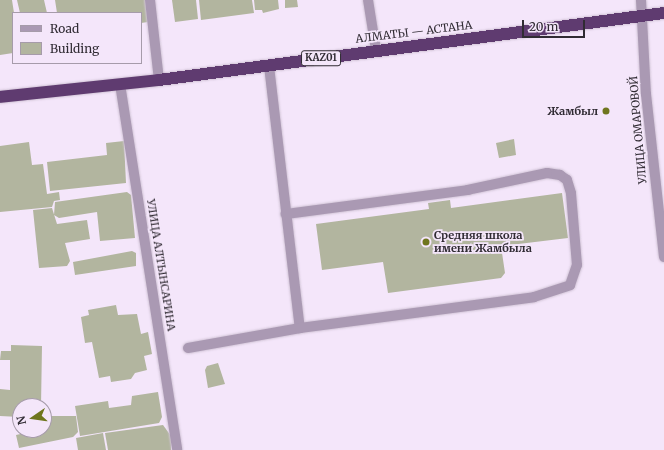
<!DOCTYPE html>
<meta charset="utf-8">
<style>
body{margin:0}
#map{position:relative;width:664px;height:450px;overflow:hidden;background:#f4e6fa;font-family:Merriweather,serif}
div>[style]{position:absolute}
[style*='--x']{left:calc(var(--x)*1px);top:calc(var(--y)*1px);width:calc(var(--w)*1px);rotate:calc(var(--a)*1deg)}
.building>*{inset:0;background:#b2b59f}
.roads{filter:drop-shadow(0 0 1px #d1c4d6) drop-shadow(0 0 1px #d1c4d6)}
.minor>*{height:10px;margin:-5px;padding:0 5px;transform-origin:5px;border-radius:5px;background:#aa99b3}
.highway>*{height:12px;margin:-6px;padding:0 6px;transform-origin:6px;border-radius:6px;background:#5f3b70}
.dots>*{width:11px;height:11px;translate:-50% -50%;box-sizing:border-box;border:2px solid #f4e6fa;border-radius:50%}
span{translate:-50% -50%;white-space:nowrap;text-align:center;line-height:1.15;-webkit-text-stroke:3.5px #f4e6fa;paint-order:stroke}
.shield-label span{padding:1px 3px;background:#f4e6fa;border:1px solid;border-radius:3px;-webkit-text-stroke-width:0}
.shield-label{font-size:10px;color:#302b33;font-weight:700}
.street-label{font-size:11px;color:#302b33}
.poi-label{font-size:11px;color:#302b33;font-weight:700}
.right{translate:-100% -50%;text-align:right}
.left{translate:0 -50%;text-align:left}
.legend{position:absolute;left:12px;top:12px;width:130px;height:52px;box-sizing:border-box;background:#f4e6fa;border:1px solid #a69baa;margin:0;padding:5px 7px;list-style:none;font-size:12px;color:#302b33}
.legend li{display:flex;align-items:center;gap:8px;height:20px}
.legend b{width:20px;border:1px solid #a69baa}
.north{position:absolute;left:12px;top:398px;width:40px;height:40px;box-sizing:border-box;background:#f4e6fa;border:1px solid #a69baa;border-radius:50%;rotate:257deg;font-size:11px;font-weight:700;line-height:16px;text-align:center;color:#302b33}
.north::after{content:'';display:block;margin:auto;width:14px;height:18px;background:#6f751e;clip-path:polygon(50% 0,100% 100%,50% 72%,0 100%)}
.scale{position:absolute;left:522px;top:20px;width:63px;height:18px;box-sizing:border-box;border:2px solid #302b33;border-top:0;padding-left:5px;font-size:12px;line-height:14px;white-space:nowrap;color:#302b33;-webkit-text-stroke:3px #f4e6fa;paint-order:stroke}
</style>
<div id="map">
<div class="building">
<i style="clip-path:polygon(0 0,12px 0,14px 13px,13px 53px,0 55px)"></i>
<i style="clip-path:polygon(17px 0,44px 0,47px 13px,20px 13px)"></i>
<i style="clip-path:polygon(55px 0,145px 0,148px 22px,141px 23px,141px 13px,57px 13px)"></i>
<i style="clip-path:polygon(172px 0,196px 0,198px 19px,175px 22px)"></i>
<i style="clip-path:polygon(199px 0,252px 0,254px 13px,201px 20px)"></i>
<i style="clip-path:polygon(254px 0,278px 0,279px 9px,263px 13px,262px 10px,255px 10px)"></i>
<i style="clip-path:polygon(285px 0,297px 0,298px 7px,285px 8px)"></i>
<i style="clip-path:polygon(514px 139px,516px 155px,499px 158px,496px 143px)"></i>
<i style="clip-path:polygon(124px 141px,126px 183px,50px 191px,47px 162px,107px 155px,106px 143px)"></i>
<i style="clip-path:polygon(29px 142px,32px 165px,43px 164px,47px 194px,59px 192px,60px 200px,54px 201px,52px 207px,0 212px,0 146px)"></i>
<i style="clip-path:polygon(127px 192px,131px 195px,135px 238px,100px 241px,97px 212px,59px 218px,54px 215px,55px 202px)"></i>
<i style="clip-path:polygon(562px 193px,568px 238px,501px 246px,505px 273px,501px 278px,388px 293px,383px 262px,322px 270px,316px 224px,429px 209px,428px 203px,450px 200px,451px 208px)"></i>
<i style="clip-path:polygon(52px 208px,57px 224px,87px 220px,90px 239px,65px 243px,70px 261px,67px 266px,39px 268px,33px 210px)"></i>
<i style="clip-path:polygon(132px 251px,136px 253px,136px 266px,75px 275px,73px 262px)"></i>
<i style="clip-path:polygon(116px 305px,118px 315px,137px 314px,141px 334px,148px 332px,152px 354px,144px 356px,147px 370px,135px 373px,131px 379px,111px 382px,110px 376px,99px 378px,92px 342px,85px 343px,81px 317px,89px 315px,88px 310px)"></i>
<i style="clip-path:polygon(11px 345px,42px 346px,41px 406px,20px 406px,20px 417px,0 416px,0 389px,10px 390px,10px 360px,0 360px,1px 351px,11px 351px)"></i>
<i style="clip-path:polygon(218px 363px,225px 384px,208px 388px,205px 370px,207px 366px)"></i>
<i style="clip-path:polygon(158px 392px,162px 417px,159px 423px,80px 436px,75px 406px,108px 401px,109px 408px,131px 405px,132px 396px)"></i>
<i style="clip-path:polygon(52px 416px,76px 416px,78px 432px,73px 437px,19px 448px,16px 435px,25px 433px,24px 430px,44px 430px,44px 418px)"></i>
<i style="clip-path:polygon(163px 425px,171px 436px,171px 450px,108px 450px,105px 433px)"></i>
<i style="clip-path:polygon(103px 433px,106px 450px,78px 450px,76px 438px)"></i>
</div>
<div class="roads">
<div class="minor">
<i style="--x:150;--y:0;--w:81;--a:83.6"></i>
<i style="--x:368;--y:0;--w:51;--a:80.9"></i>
<i style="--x:641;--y:0;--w:94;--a:87"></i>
<i style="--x:646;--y:94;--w:164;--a:83.7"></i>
<i style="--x:269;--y:66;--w:264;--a:83.3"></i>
<i style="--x:120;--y:84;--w:370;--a:81.1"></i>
<i style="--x:188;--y:348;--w:114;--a:-10.1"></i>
<i style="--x:300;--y:328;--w:236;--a:-7.5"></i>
<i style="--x:534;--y:297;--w:38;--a:-18"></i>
<i style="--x:570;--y:285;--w:21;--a:-71"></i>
<i style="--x:577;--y:265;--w:72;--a:-94.8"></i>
<i style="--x:571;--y:193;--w:14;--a:-107"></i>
<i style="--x:567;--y:180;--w:9;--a:-144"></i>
<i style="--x:560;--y:175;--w:13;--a:-171"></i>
<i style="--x:547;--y:173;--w:81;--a:167.9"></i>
<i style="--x:468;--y:190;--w:184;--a:172.5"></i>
</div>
<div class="highway">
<i style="--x:0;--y:97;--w:160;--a:-6.1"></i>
<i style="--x:159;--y:80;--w:509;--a:-7.56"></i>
</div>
</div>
<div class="dots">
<i style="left:606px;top:111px;background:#6f751e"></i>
<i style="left:426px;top:242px;background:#6f751e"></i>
</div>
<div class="shield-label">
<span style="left:321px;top:58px">KАZ01</span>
</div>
<div class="street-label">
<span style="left:414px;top:32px;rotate:-7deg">АЛМАТЫ — АСТАНА</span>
<span style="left:638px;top:130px;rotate:-95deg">УЛИЦА ОМАРОВОЙ</span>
<span style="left:161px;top:265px;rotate:81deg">УЛИЦА АЛТЫНСАРИНА</span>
</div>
<div class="poi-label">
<span class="right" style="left:598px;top:111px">Жамбыл</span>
<span class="left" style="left:434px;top:242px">Средняя школа<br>имени Жамбыла</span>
</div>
<ul class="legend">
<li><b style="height:5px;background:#aa99b3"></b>Road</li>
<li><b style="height:11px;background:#b2b59f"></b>Building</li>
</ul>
<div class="north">N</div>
<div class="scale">20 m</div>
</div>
